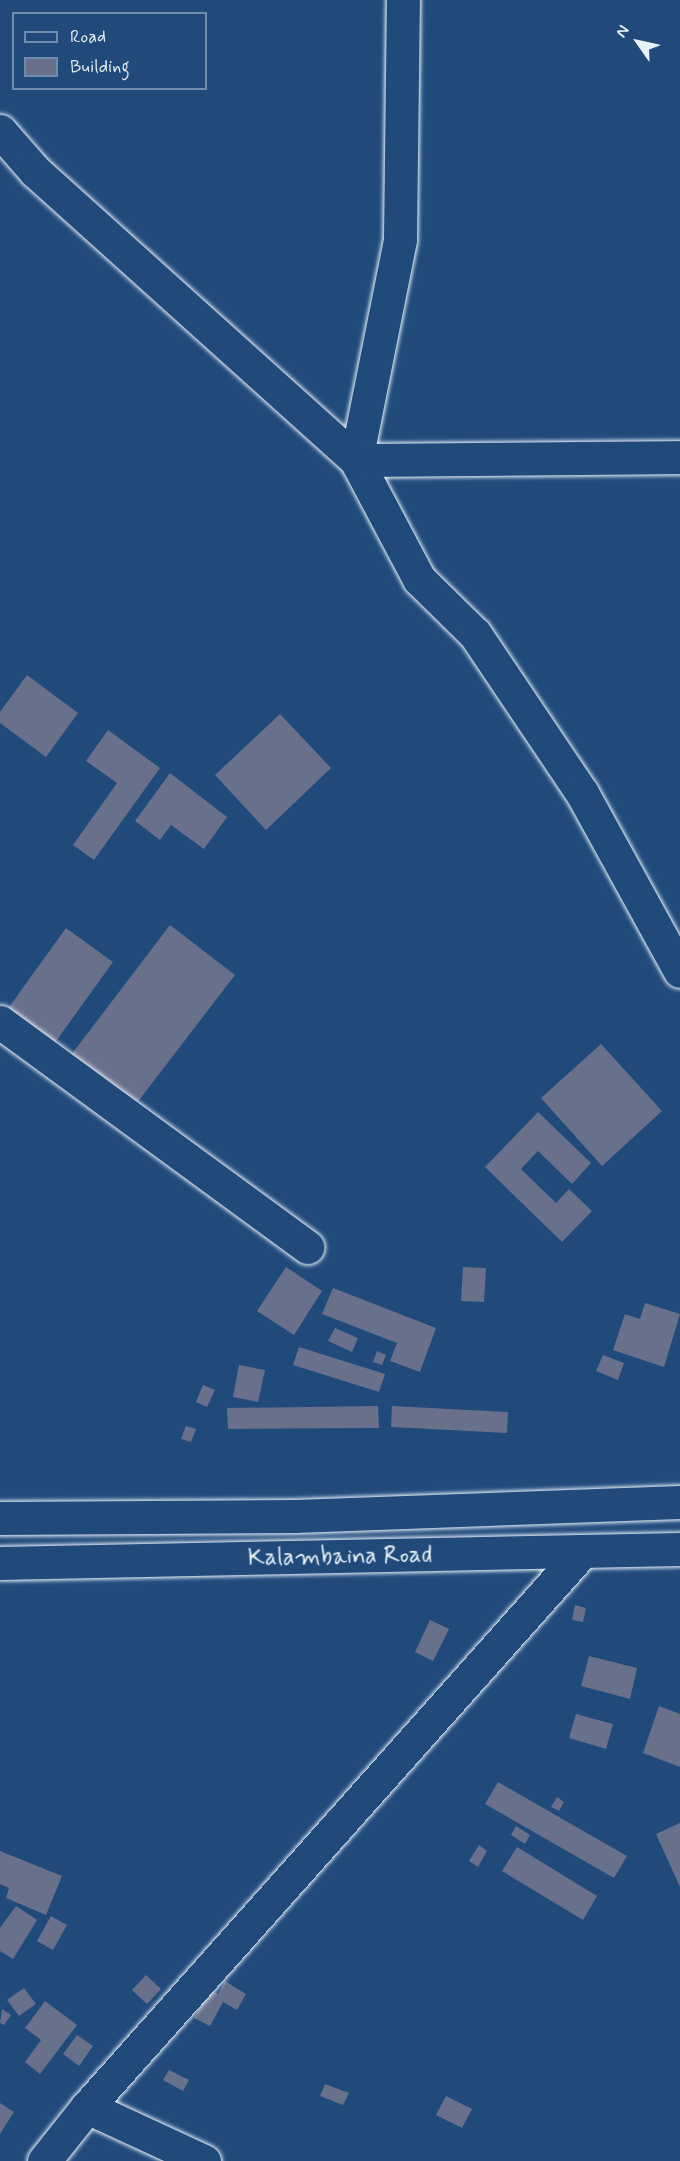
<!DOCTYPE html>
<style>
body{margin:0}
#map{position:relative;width:680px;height:2161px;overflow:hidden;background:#1f4a7a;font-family:Mynerve,sans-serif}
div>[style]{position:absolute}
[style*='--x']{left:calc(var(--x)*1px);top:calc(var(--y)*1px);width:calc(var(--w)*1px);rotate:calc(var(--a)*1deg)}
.building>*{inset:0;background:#69708c}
.roads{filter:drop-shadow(0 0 2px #e8f1f8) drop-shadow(0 0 2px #e8f1f8)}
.minor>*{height:33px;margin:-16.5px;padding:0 16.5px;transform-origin:16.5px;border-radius:16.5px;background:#1f4a7a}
.secondary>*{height:33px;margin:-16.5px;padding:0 16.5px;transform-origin:16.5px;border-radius:16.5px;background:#1f4a7a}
span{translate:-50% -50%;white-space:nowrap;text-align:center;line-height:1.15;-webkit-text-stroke:4.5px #1f4a7a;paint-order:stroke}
.street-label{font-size:24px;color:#e8f1f8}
.legend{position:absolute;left:12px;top:12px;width:195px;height:78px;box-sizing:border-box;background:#1f4a7a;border:2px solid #6f8dac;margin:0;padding:8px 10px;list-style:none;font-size:18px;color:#e8f1f8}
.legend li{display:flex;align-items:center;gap:12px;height:30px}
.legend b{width:30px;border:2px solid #6f8dac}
.north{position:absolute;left:608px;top:12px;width:60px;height:60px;-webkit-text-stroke:4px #1f4a7a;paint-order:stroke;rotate:304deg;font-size:16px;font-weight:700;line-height:24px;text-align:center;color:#e8f1f8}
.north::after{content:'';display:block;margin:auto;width:21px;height:27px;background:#e8f1f8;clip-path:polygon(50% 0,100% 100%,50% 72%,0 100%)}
</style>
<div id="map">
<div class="building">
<i style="clip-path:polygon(27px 675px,78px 713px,46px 757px,0 723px,0 712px)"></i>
<i style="clip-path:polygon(280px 714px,331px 768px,266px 830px,215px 775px)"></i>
<i style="clip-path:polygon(108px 730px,160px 768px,94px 860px,73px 845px,117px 783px,86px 761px)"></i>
<i style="clip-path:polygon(170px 773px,227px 817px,204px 849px,171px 825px,160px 840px,135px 821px)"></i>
<i style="clip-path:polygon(170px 925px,235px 975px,133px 1108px,68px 1059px)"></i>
<i style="clip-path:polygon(66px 928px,113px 962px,54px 1044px,7px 1010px)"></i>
<i style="clip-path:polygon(601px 1044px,662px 1111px,602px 1166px,541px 1098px)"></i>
<i style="clip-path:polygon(538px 1112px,591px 1163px,572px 1184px,538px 1151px,521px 1169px,556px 1203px,569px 1189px,592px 1211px,562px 1242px,485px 1167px)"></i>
<i style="clip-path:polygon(286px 1267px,322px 1291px,294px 1335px,257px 1311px)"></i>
<i style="clip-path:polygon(463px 1267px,486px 1268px,484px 1302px,461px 1301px)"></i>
<i style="clip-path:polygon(333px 1288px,436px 1328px,420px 1372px,390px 1361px,397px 1343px,322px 1314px)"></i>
<i style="clip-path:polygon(645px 1303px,680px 1314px,664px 1367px,613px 1350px,625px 1314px,640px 1319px)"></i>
<i style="clip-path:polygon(335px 1328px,358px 1338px,352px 1352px,328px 1341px)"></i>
<i style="clip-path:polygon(299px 1347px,385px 1374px,379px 1392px,293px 1365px)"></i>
<i style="clip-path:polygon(377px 1351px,386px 1355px,382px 1365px,373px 1362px)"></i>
<i style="clip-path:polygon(603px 1355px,624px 1363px,618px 1380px,596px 1371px)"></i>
<i style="clip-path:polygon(239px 1365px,265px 1370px,258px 1402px,233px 1397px)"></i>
<i style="clip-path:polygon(203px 1385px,215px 1390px,207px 1407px,196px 1402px)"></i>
<i style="clip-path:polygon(378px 1406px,379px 1428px,228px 1429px,227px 1408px)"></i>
<i style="clip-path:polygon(392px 1406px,508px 1412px,507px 1433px,391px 1427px)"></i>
<i style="clip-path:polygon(186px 1426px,196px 1429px,191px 1442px,181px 1439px)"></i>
<i style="clip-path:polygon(575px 1605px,586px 1608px,583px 1622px,572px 1620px)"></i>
<i style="clip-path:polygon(430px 1620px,449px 1629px,433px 1661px,415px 1652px)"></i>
<i style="clip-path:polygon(589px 1656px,637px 1668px,630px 1699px,581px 1686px)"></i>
<i style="clip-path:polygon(659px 1706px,680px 1714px,680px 1767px,643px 1753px)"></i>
<i style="clip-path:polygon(576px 1714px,613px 1724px,606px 1749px,569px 1738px)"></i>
<i style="clip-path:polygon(498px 1782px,627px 1856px,614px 1878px,485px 1804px)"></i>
<i style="clip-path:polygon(557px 1797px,564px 1802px,559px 1811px,551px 1807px)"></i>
<i style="clip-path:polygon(680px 1823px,680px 1887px,656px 1834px)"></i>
<i style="clip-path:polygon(516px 1826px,530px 1835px,525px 1844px,511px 1835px)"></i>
<i style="clip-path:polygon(479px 1845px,487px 1851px,478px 1867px,469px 1861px)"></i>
<i style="clip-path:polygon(517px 1847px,597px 1896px,583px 1920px,502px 1871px)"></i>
<i style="clip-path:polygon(0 1851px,62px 1876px,46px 1915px,6px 1898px,9px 1888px,0 1884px)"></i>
<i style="clip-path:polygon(16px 1906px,37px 1920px,13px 1959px,0 1951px,0 1928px)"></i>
<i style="clip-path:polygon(51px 1916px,67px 1925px,53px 1950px,37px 1941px)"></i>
<i style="clip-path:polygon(146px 1975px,161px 1989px,147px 2004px,132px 1990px)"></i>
<i style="clip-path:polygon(225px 1981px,246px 1994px,237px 2010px,223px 2002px,210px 2026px,194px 2018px,210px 1990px,218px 1994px)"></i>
<i style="clip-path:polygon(24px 1988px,36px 2004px,19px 2016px,7px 2000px)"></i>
<i style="clip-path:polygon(45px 2001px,77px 2025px,40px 2074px,25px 2062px,41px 2040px,25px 2028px)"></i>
<i style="clip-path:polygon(2px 2009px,11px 2015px,4px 2025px,0 2023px)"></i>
<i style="clip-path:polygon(77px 2035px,93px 2046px,79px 2066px,63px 2054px)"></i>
<i style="clip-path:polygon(169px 2070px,189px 2080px,183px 2091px,163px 2080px)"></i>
<i style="clip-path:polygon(325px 2084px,349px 2093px,343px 2105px,320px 2096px)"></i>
<i style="clip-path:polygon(446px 2096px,472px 2109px,462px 2128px,436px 2115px)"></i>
<i style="clip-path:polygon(0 2103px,14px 2112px,0 2134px)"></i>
</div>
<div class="roads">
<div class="minor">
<i style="--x:0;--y:131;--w:53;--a:48.8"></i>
<i style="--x:35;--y:171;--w:432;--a:42"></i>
<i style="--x:356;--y:460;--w:135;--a:62.1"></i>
<i style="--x:419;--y:579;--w:78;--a:44.5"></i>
<i style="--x:475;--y:634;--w:192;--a:56.1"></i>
<i style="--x:582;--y:793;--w:203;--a:61.2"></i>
<i style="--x:356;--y:460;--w:225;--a:-78.7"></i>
<i style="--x:400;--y:239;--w:239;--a:-89.3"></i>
<i style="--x:356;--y:460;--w:324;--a:-0.5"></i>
<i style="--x:0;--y:1022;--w:381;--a:36.2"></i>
<i style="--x:87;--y:2107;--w:129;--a:24.8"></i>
<i style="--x:44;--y:2161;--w:69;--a:-51.5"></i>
<i style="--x:87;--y:2107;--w:741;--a:-48.28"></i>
</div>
<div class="secondary">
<i style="--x:0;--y:1518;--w:295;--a:-0.4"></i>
<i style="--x:295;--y:1516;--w:385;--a:-2.1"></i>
<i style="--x:0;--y:1563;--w:680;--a:-1.18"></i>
</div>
</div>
<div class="street-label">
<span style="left:340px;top:1557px;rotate:-1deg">Kalambaina Road</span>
</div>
<ul class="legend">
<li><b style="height:8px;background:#1f4a7a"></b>Road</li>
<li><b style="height:16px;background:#69708c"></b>Building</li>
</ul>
<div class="north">N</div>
</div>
